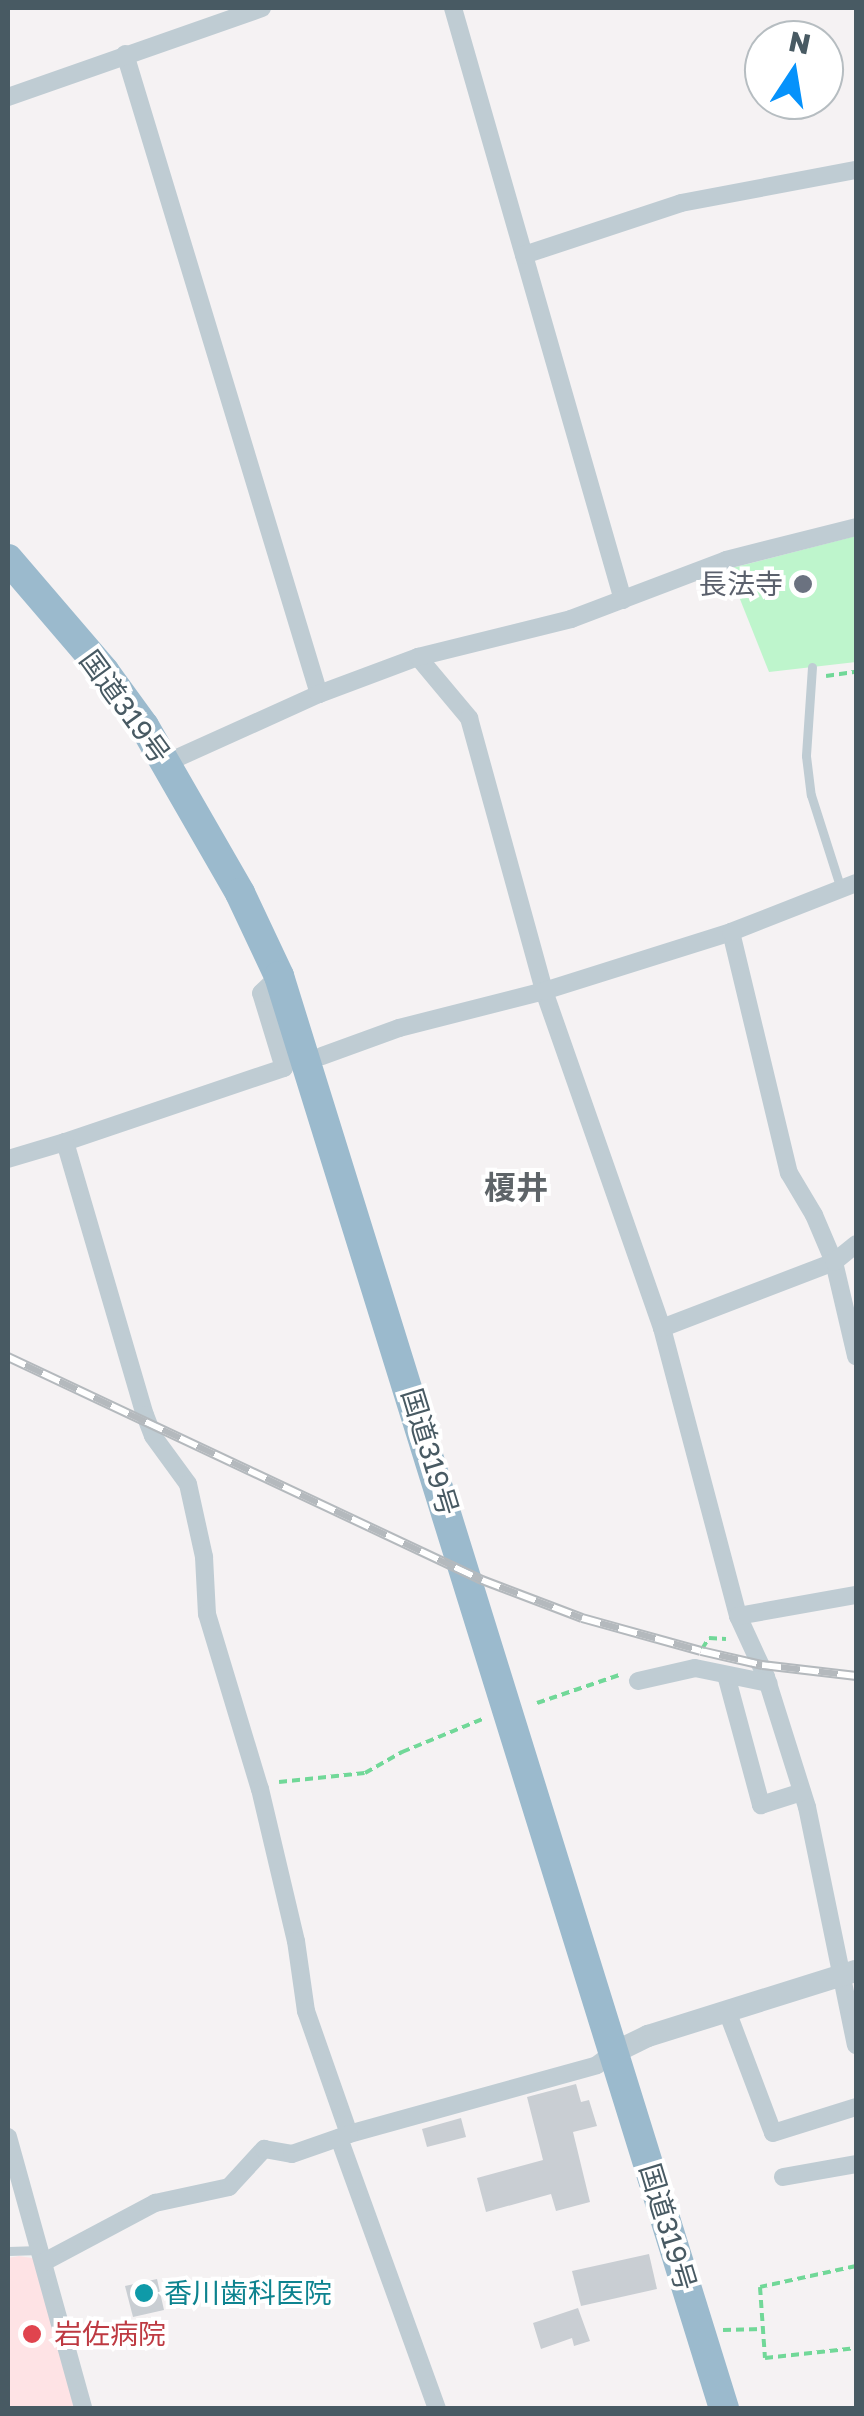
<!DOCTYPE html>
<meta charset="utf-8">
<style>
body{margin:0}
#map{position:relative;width:864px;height:2416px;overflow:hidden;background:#f5f2f3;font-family:"Golos Text","Noto Sans JP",sans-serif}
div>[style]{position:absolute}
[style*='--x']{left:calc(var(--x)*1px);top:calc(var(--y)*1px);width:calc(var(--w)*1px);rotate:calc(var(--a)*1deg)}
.medical>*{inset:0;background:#fee3e5}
.green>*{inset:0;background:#bef5cc}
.building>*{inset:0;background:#c9ced3}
.path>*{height:4px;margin-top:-2px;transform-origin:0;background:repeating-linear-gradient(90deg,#71d898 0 8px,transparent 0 13px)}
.service>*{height:9px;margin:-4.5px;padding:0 4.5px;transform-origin:4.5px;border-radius:4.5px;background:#bfccd3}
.minor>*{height:18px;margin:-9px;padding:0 9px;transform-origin:9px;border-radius:9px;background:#bfccd3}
.tertiary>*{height:22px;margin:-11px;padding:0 11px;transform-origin:11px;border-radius:11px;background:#bfccd3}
.trunk>*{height:30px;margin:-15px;padding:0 15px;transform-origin:15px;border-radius:15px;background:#9bbacd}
.rail>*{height:10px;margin-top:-5px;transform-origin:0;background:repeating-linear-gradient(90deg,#fff 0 19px,#b4b9bd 0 38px);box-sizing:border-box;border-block:2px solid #b4b9bd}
.dots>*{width:28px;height:28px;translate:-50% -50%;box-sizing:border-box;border:5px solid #fff;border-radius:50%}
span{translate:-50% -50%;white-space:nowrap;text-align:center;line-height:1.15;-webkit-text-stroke:8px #fff;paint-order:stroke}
.worship-label{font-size:28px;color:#5b616d}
.right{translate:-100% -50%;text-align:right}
.street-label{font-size:28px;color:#485a63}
.culture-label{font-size:28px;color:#0d838f}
.left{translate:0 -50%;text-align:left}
.health-label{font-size:28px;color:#be3a42}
.quarter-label{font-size:32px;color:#5e6468;font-weight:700}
.frame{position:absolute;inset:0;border:10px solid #485a63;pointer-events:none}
.north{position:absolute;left:744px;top:20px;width:100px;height:100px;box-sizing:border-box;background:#fff;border:2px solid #b6bdc1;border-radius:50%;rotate:12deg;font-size:28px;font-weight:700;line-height:40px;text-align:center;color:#485a63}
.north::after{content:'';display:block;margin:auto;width:35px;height:45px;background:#0692fb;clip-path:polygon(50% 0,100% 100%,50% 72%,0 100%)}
</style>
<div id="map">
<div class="medical">
<i style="clip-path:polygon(19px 2256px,38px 2259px,77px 2408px,8px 2408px,8px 2258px)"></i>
</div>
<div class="green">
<i style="clip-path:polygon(856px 536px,856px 662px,769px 672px,728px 569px)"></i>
</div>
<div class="building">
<i style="clip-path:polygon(576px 2084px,581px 2102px,589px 2100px,597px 2126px,573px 2132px,590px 2202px,556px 2211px,551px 2194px,486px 2212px,477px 2178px,543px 2160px,527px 2097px)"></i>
<i style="clip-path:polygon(461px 2118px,466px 2137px,427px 2147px,422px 2129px)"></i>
<i style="clip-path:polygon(649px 2254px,657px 2289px,581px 2306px,572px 2271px)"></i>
<i style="clip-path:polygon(157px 2279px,164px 2310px,133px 2317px,125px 2286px)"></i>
<i style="clip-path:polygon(578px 2308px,590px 2341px,574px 2346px,572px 2338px,541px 2349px,533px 2323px)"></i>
</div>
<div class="path">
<i style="--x:826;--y:676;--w:30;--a:-8"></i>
<i style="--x:702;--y:1649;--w:13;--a:-58"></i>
<i style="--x:709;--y:1638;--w:17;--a:3"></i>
<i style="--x:537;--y:1703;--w:90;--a:-18.8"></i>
<i style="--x:279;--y:1782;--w:86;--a:-6"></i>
<i style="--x:365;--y:1773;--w:43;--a:-29.6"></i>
<i style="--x:402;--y:1752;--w:90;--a:-22.3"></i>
<i style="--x:856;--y:2266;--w:98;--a:167.7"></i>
<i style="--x:760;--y:2287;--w:71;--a:86"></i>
<i style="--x:765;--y:2358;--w:92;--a:-6.3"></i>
<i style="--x:723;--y:2330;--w:40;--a:-1.4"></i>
</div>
<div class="service">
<i style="--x:812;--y:667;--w:89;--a:93.9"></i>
<i style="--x:806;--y:756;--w:39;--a:83"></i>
<i style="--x:811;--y:795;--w:99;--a:72.3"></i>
<i style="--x:8;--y:2251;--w:32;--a:-2"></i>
</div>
<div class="minor">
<i style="--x:453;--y:8;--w:616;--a:73.98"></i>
<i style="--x:125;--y:54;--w:669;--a:73.14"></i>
<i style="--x:8;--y:97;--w:269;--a:-19.3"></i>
<i style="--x:524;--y:255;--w:165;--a:-18.3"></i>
<i style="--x:681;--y:203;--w:178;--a:-10.7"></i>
<i style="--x:418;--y:657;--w:80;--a:50.1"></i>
<i style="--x:469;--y:718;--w:283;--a:74.6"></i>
<i style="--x:544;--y:991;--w:357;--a:70.7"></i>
<i style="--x:662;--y:1328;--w:298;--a:75.2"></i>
<i style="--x:738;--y:1616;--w:67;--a:65.3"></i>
<i style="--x:766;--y:1677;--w:136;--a:72.5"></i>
<i style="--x:807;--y:1807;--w:243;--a:78.4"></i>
<i style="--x:166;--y:763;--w:168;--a:-24.3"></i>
<i style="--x:319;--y:694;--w:106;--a:-20.5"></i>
<i style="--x:418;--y:657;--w:158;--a:-13.9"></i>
<i style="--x:571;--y:619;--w:166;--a:-20.8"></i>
<i style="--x:726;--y:560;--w:134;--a:-14.2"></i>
<i style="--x:731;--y:932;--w:248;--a:76.5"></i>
<i style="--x:789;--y:1173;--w:49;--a:59.2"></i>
<i style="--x:814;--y:1215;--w:51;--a:66.9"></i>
<i style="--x:834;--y:1262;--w:97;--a:76.8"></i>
<i style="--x:322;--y:1056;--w:82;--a:-20"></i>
<i style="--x:399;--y:1028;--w:150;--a:-14.3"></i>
<i style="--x:544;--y:991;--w:196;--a:-17.5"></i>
<i style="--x:731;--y:932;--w:134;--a:-21.4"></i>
<i style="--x:65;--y:1142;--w:231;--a:-18.7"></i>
<i style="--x:284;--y:1068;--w:78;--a:-107"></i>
<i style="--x:261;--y:993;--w:25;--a:-43"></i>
<i style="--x:8;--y:1159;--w:59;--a:-16.6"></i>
<i style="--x:65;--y:1142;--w:284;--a:73.7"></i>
<i style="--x:145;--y:1415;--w:22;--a:69"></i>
<i style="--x:153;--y:1436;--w:59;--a:53.9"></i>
<i style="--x:188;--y:1484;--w:75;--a:77.6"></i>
<i style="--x:204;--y:1557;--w:57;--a:87"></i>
<i style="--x:207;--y:1614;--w:183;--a:73.2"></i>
<i style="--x:260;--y:1789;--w:156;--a:76.7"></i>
<i style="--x:296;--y:1941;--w:71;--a:81.9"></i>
<i style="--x:306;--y:2011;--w:130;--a:70.7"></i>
<i style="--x:349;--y:2134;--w:257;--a:-15.5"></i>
<i style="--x:597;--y:2065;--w:20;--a:-37"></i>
<i style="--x:662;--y:1328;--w:184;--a:-21"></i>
<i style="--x:834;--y:1262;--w:28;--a:-39"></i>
<i style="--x:738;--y:1616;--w:120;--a:-10.1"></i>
<i style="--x:726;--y:1675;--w:135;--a:74.9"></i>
<i style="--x:761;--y:1805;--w:43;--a:-17.6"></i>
<i style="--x:638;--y:1681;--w:58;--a:-12.8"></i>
<i style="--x:695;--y:1668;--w:75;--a:11.6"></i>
<i style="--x:727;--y:2011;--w:130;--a:69.3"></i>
<i style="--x:773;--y:2133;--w:87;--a:-17.4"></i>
<i style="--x:8;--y:2137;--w:281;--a:74.5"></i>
<i style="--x:339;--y:2138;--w:287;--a:70.1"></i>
<i style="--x:783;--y:2177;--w:74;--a:-10.1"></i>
<i style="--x:44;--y:2262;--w:126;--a:-28"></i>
<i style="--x:155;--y:2203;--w:76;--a:-12.2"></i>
<i style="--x:229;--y:2187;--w:52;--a:-47.4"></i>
<i style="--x:264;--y:2149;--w:28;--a:10"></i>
<i style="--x:292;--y:2154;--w:60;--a:-19.3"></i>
</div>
<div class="tertiary">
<i style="--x:613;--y:2053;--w:39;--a:-26"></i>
<i style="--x:648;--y:2036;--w:218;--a:-17.4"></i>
</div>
<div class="trunk">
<i style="--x:8;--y:559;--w:148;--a:49.4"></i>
<i style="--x:104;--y:671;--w:68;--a:54"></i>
<i style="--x:144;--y:726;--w:193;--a:60.1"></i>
<i style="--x:240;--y:893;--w:92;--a:64.8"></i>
<i style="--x:279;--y:976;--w:1500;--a:72.74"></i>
</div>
<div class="rail">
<i style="--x:8;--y:1357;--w:524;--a:25.2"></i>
<i style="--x:482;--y:1580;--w:107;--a:20.8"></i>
<i style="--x:582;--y:1618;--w:123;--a:15.5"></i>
<i style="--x:701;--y:1651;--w:63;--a:12.9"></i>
<i style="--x:762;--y:1665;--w:95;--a:6.7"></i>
</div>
<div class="dots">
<i style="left:803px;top:584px;background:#6b7280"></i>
<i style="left:144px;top:2293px;background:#0f9aa8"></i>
<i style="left:32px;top:2334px;background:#e0444e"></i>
</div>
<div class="worship-label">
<span class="right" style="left:783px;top:584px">長法寺</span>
</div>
<div class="street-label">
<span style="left:125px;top:707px;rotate:54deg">国道319号</span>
<span style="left:430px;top:1452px;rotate:73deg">国道319号</span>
<span style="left:668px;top:2227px;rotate:73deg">国道319号</span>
</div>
<div class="culture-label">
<span class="left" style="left:164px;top:2293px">香川歯科医院</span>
</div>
<div class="health-label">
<span class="left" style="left:54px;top:2334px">岩佐病院</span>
</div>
<div class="quarter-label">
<span style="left:516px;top:1187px">榎井</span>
</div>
<div class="frame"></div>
<div class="north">N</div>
</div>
